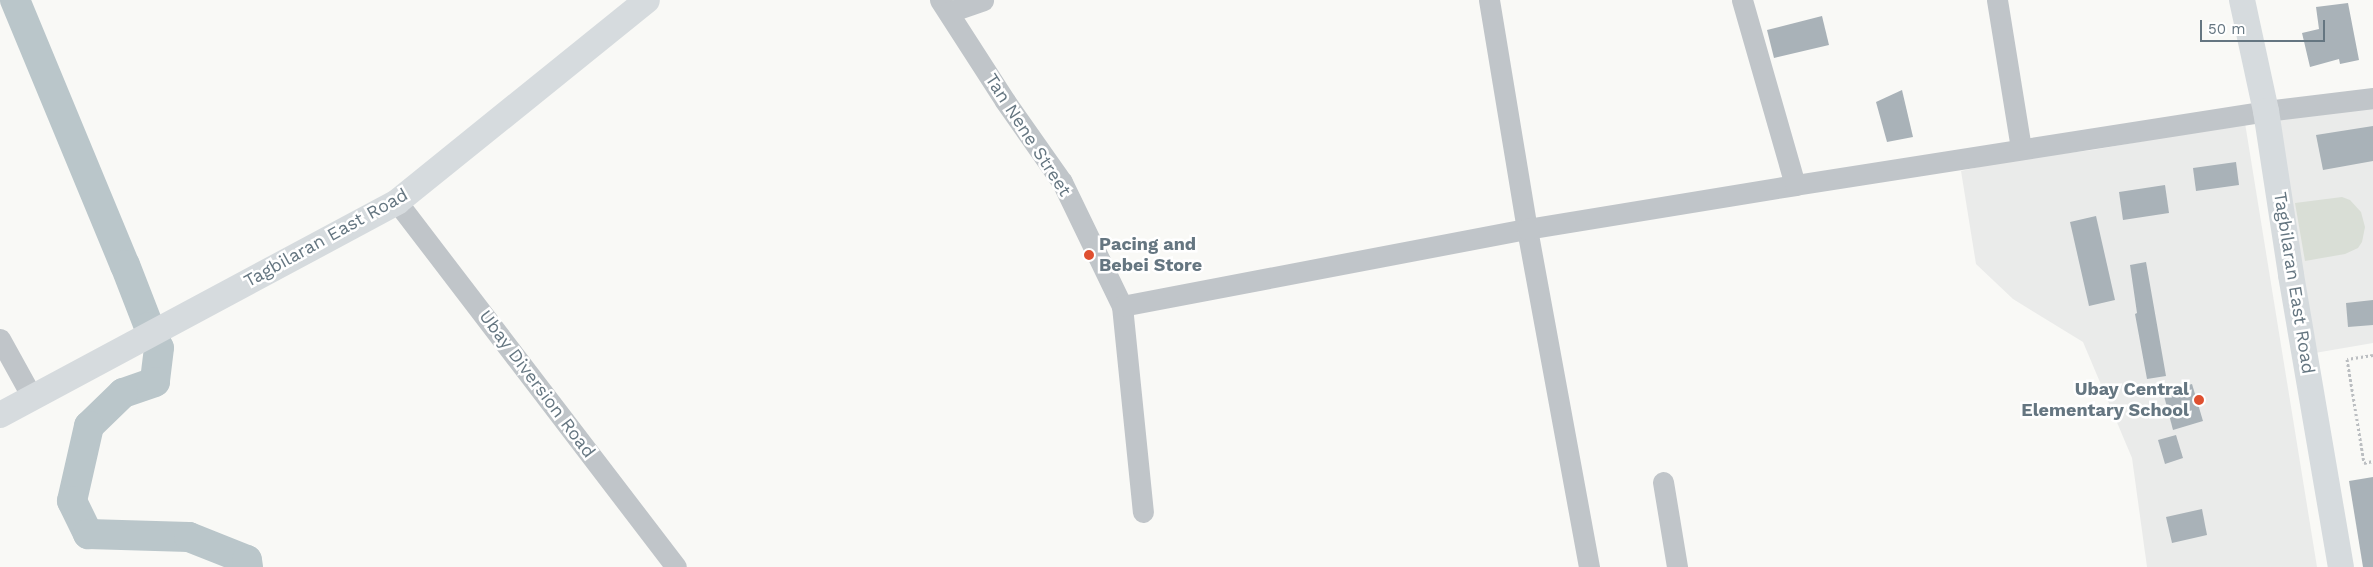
<!DOCTYPE html>
<style>
body{margin:0}
#map{position:relative;width:2373px;height:567px;overflow:hidden;background:#f9f9f6;font-family:"Work Sans",sans-serif}
div>[style]{position:absolute}
[style*='--x']{left:calc(var(--x)*1px);top:calc(var(--y)*1px);width:calc(var(--w)*1px);rotate:calc(var(--a)*1deg)}
.built>*{inset:0;background:#eaebea}
.green>*{inset:0;background:#d9ded6}
.river>*{height:30px;margin:-15px;padding:0 15px;transform-origin:15px;border-radius:15px;background:#bac6ca}
.building>*{inset:0;background:#a9b2b8}
.path>*{height:3px;margin-top:-1.5px;transform-origin:0;background:repeating-linear-gradient(90deg,#bbbec1 0 2.5px,transparent 0 5px)}
.minor>*{height:21px;margin:-10.5px;padding:0 10.5px;transform-origin:10.5px;border-radius:10.5px;background:#c0c5c9}
.major>*{height:26px;margin:-13px;padding:0 13px;transform-origin:13px;border-radius:13px;background:#d6dbde}
.dots>*{width:14px;height:14px;translate:-50% -50%;box-sizing:border-box;border:2px solid #fff;border-radius:50%}
span{translate:-50% -50%;white-space:nowrap;text-align:center;line-height:1.15;-webkit-text-stroke:5px #fff;paint-order:stroke}
.street-label{font-size:18px;color:#657681}
.poi-label{font-size:18px;color:#657681;font-weight:700}
.left{translate:0 -50%;text-align:left}
.right{translate:-100% -50%;text-align:right}
.scale{position:absolute;left:2200px;top:20px;width:125px;height:22px;box-sizing:border-box;border:2px solid #657681;border-top:0;padding-left:6px;font-size:15px;line-height:18px;white-space:nowrap;color:#657681;-webkit-text-stroke:4px #fff;paint-order:stroke}
</style>
<div id="map">
<div class="built">
<i style="clip-path:polygon(2373px 106px,2373px 343px,2309px 354px,2272px 116px)"></i>
<i style="clip-path:polygon(2245px 123px,2317px 567px,2147px 567px,2132px 458px,2083px 342px,2013px 299px,1976px 264px,1961px 171px,2010px 160px,2093px 150px)"></i>
</div>
<div class="green">
<i style="clip-path:polygon(2342px 197px,2350px 200px,2361px 212px,2365px 227px,2362px 242px,2358px 248px,2345px 254px,2305px 261px,2295px 203px)"></i>
</div>
<div class="river">
<i style="--x:15;--y:0;--w:287;--a:67.5"></i>
<i style="--x:125;--y:265;--w:66;--a:68.8"></i>
<i style="--x:149;--y:327;--w:23;--a:65"></i>
<i style="--x:159;--y:348;--w:34;--a:97"></i>
<i style="--x:155;--y:382;--w:34;--a:161"></i>
<i style="--x:123;--y:393;--w:47;--a:135.9"></i>
<i style="--x:89;--y:426;--w:77;--a:102.8"></i>
<i style="--x:72;--y:501;--w:37;--a:64"></i>
<i style="--x:88;--y:534;--w:101;--a:1.7"></i>
<i style="--x:189;--y:537;--w:62;--a:21.6"></i>
<i style="--x:247;--y:560;--w:7;--a:82"></i>
</div>
<div class="building">
<i style="clip-path:polygon(2348px 3px,2359px 60px,2340px 64px,2339px 59px,2310px 67px,2302px 33px,2319px 29px,2316px 7px)"></i>
<i style="clip-path:polygon(1822px 16px,1829px 45px,1774px 58px,1767px 30px)"></i>
<i style="clip-path:polygon(1902px 90px,1913px 137px,1887px 142px,1876px 102px)"></i>
<i style="clip-path:polygon(2373px 126px,2373px 161px,2323px 170px,2316px 135px)"></i>
<i style="clip-path:polygon(2236px 162px,2239px 185px,2196px 191px,2193px 168px)"></i>
<i style="clip-path:polygon(2165px 185px,2169px 213px,2123px 220px,2119px 192px)"></i>
<i style="clip-path:polygon(2096px 216px,2115px 300px,2089px 306px,2070px 222px)"></i>
<i style="clip-path:polygon(2146px 262px,2166px 376px,2147px 379px,2135px 314px,2137px 313px,2130px 265px)"></i>
<i style="clip-path:polygon(2373px 300px,2373px 325px,2348px 327px,2346px 303px)"></i>
<i style="clip-path:polygon(2192px 384px,2203px 421px,2173px 430px,2163px 392px)"></i>
<i style="clip-path:polygon(2176px 435px,2183px 458px,2165px 464px,2158px 440px)"></i>
<i style="clip-path:polygon(2373px 477px,2373px 567px,2363px 567px,2349px 481px)"></i>
<i style="clip-path:polygon(2202px 509px,2207px 535px,2172px 543px,2166px 517px)"></i>
</div>
<div class="path">
<i style="--x:2373;--y:355;--w:26;--a:171"></i>
<i style="--x:2347;--y:359;--w:105;--a:80.7"></i>
<i style="--x:2364;--y:463;--w:9;--a:-13"></i>
</div>
<div class="minor">
<i style="--x:940;--y:0;--w:120;--a:57.2"></i>
<i style="--x:1005;--y:101;--w:99;--a:54.9"></i>
<i style="--x:1062;--y:182;--w:138;--a:64.2"></i>
<i style="--x:1122;--y:306;--w:207;--a:84.2"></i>
<i style="--x:1489;--y:0;--w:232;--a:80.6"></i>
<i style="--x:1527;--y:229;--w:344;--a:79.6"></i>
<i style="--x:1742;--y:0;--w:192;--a:74"></i>
<i style="--x:1997;--y:0;--w:151;--a:80.8"></i>
<i style="--x:949;--y:12;--w:36;--a:-19"></i>
<i style="--x:397;--y:202;--w:459;--a:52.6"></i>
<i style="--x:1122;--y:306;--w:412;--a:-10.8"></i>
<i style="--x:1527;--y:229;--w:272;--a:-9.3"></i>
<i style="--x:1795;--y:185;--w:477;--a:-8.9"></i>
<i style="--x:2266;--y:111;--w:108;--a:-6.9"></i>
<i style="--x:0;--y:339;--w:66;--a:61.1"></i>
<i style="--x:1663;--y:482;--w:86;--a:80.6"></i>
</div>
<div class="major">
<i style="--x:2242;--y:0;--w:114;--a:77.8"></i>
<i style="--x:2266;--y:111;--w:166;--a:81.3"></i>
<i style="--x:2291;--y:275;--w:296;--a:80.3"></i>
<i style="--x:0;--y:415;--w:451;--a:-28.2"></i>
<i style="--x:397;--y:202;--w:321;--a:-38.9"></i>
</div>
<div class="dots">
<i style="left:1089px;top:255px;background:#df5030"></i>
<i style="left:2199px;top:400px;background:#df5030"></i>
</div>
<div class="street-label">
<span style="left:1028px;top:135px;rotate:57deg">Tan Nene Street</span>
<span style="left:326px;top:238px;rotate:-29deg">Tagbilaran East Road</span>
<span style="left:2294px;top:283px;rotate:81deg">Tagbilaran East Road</span>
<span style="left:537px;top:384px;rotate:53deg">Ubay Diversion Road</span>
</div>
<div class="poi-label">
<span class="left" style="left:1099px;top:255px">Pacing and<br>Bebei Store</span>
<span class="right" style="left:2189px;top:400px">Ubay Central<br>Elementary School</span>
</div>
<div class="scale">50 m</div>
</div>
